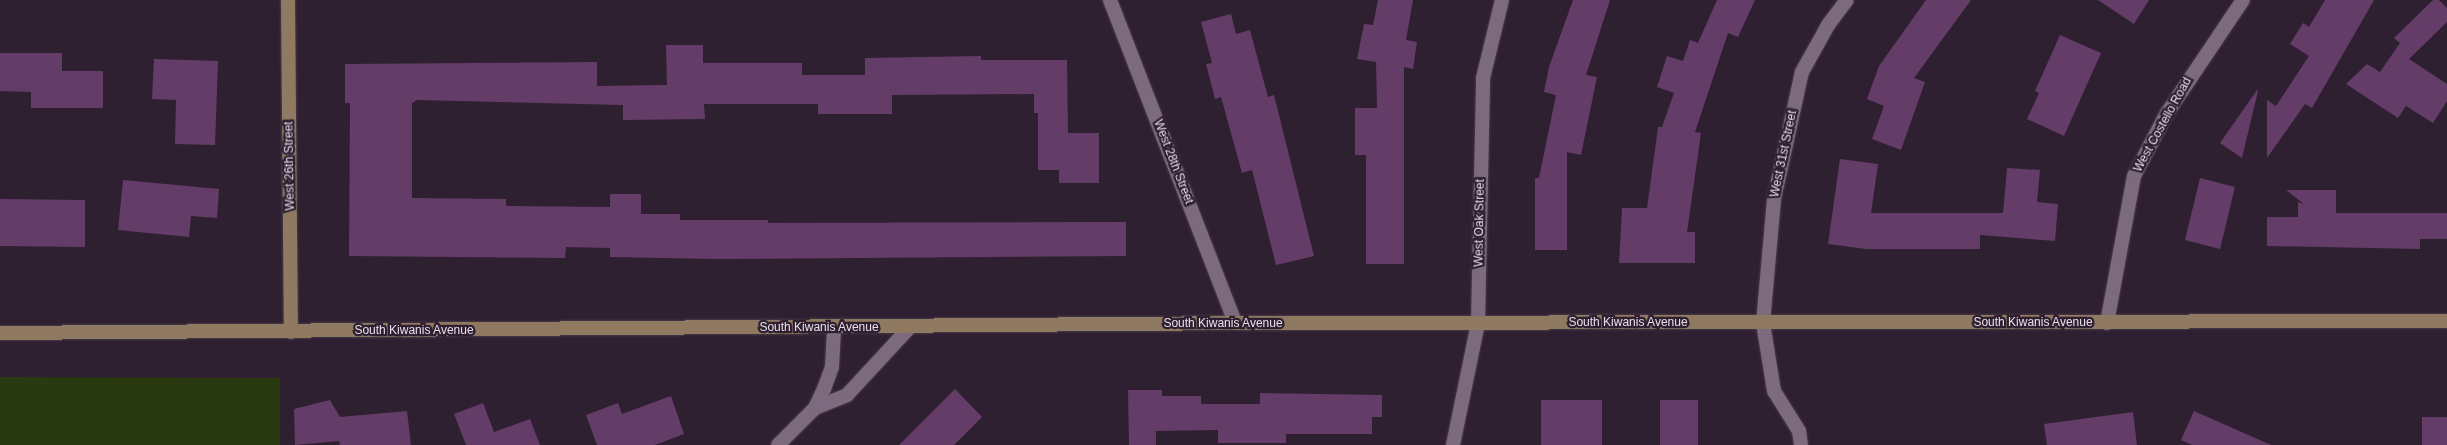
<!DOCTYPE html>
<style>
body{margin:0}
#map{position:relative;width:2447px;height:445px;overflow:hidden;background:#2f2031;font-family:Helvetica,sans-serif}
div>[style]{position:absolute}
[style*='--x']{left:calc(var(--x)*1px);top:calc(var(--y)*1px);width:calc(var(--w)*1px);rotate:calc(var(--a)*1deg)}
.green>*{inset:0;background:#2a3a10}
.building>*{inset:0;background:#643c68}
.roads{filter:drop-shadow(0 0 1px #493c4b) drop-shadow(0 0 1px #493c4b)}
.minor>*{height:14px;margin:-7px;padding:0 7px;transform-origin:7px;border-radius:7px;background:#7d6a7e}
.secondary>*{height:14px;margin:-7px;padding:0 7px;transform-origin:7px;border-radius:7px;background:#907961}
span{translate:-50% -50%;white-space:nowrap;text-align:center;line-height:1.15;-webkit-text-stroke:4.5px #2f2031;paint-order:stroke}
.street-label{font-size:12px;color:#e8dee9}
</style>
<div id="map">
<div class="green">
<i style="clip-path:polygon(0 377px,280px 378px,280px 445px,0 445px)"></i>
</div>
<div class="building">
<i style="clip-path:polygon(1378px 0,1413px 0,1406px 40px,1417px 42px,1413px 69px,1404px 67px,1404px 264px,1366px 264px,1366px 155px,1355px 155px,1355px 108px,1377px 108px,1376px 62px,1357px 59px,1364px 24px,1373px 25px)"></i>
<i style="clip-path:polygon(1573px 0,1610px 0,1586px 75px,1597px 77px,1581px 155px,1567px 152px,1567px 250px,1535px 250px,1535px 178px,1539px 178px,1556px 95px,1544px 92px,1549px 67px)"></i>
<i style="clip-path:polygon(1717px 0,1755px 0,1738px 37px,1728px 33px,1695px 132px,1701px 133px,1687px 232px,1695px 232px,1695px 263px,1619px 263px,1622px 208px,1647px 208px,1658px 127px,1662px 127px,1674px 93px,1657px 87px,1667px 56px,1683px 61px,1690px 40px,1698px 43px)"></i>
<i style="clip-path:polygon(1926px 0,1971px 0,1914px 78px,1925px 82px,1901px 150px,1872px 139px,1884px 106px,1867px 99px,1879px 66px)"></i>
<i style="clip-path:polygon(2098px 0,2149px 0,2134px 24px)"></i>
<i style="clip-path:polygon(2325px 0,2374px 0,2312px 108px,2305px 104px,2267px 158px,2267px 100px,2276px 106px,2309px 56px,2290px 44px,2303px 23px,2309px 27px)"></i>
<i style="clip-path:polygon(2433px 0,2439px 0,2447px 8px,2447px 22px,2409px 59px,2447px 84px,2447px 101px,2433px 123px,2406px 106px,2398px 118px,2346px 84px,2367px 64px,2380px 72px,2400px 43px,2394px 38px)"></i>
<i style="clip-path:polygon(1231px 14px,1236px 34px,1250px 30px,1268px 97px,1274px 95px,1314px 256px,1276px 265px,1252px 170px,1242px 173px,1221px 97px,1215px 99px,1206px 64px,1212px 63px,1201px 22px)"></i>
<i style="clip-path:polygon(2060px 35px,2101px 53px,2064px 136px,2027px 119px,2039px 93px,2035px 91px)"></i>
<i style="clip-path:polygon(666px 45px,703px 45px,703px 63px,802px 63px,802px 75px,865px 75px,865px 58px,981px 56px,981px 60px,1067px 60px,1068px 133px,1099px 133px,1099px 183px,1059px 183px,1059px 170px,1038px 170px,1038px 113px,1034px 113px,1034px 94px,892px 95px,892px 114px,818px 114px,818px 104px,704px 104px,705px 119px,623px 120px,623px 105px,417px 100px,412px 103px,412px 198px,506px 199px,506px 206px,610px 207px,610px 194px,641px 194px,641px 214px,680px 214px,680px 220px,768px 220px,768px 223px,1126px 222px,1126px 256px,717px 259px,610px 257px,610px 248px,566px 247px,565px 258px,349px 256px,350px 103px,345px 103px,345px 64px,597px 62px,597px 86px,667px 85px)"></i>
<i style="clip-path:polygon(0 53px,62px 53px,62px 71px,103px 71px,103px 108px,31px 108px,31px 92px,0 91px)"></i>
<i style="clip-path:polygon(154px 59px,218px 61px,215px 145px,175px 144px,176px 100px,152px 99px)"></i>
<i style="clip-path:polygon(2257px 90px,2258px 91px,2242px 158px,2220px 143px)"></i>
<i style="clip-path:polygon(1840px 159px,1878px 164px,1871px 213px,2003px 213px,2007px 168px,2040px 170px,2037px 202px,2058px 204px,2055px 241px,1980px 235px,1980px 249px,1866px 249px,1828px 244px)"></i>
<i style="clip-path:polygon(2200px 178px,2235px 187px,2220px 249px,2185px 240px)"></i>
<i style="clip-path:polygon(123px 180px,219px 189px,217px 218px,191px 216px,189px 237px,118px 230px)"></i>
<i style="clip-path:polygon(2286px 190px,2336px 190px,2336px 213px,2447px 213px,2447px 239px,2420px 239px,2420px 249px,2267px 246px,2267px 217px,2298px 217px,2298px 202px,2304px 204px)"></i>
<i style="clip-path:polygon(0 199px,85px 200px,85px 247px,0 246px)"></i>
<i style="clip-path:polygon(955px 389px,982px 417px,954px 445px,899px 445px)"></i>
<i style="clip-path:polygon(1128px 390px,1162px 390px,1162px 396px,1201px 396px,1201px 404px,1260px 404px,1260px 393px,1382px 395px,1382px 417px,1372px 417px,1372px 434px,1286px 434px,1286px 443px,1218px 443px,1218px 430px,1156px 431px,1156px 445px,1129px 445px)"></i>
<i style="clip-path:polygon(671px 396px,684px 434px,655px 445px,597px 445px,586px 415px,618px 403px,622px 414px)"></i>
<i style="clip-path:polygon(330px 400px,340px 417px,407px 411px,411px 445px,340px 445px,339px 441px,295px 445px,294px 409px)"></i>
<i style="clip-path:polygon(1541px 400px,1602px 400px,1602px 445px,1541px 445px)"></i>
<i style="clip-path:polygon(1660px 400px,1698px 400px,1698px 445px,1660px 445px)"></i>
<i style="clip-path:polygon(483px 403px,494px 432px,530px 419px,540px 445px,466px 445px,454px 414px)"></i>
<i style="clip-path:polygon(2194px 411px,2271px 445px,2192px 445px,2181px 440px)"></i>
<i style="clip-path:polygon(2133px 412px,2137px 445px,2047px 445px,2044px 424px)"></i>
<i style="clip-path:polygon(2422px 417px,2447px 417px,2447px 445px,2422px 445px)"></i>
</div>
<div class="roads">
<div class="minor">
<i style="--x:1110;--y:0;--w:346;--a:68.8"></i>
<i style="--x:2107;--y:323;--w:149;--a:-79.6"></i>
<i style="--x:2134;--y:176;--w:71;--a:-62.4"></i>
<i style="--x:2167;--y:113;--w:136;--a:-56.1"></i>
<i style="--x:815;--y:408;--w:35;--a:-22"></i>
<i style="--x:847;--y:395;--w:93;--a:-47.2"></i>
<i style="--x:778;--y:445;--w:52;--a:-45"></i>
<i style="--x:815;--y:408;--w:21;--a:-65"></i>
<i style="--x:824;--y:389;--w:23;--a:-70"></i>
<i style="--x:832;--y:367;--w:39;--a:-87"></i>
<i style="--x:1453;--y:445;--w:125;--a:-78.4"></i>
<i style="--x:1478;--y:323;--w:245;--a:-88.8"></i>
<i style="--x:1483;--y:78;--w:80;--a:-76.3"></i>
<i style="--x:1801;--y:445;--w:14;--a:-98"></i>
<i style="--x:1799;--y:431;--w:47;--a:-122"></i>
<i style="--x:1774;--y:391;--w:69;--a:-99.2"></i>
<i style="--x:1763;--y:323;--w:124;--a:-84.9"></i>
<i style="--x:1774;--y:199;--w:130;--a:-77.6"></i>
<i style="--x:1802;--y:72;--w:54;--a:-61"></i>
<i style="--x:1828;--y:25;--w:31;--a:-53"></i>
</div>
<div class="secondary">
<i style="--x:288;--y:0;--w:332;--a:89.5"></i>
<i style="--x:0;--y:333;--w:1235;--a:-0.46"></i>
<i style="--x:1235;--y:323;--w:1212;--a:-0.09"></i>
</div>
</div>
<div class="street-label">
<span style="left:2163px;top:125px;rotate:-61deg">West Costello Road</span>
<span style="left:1784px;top:154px;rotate:-78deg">West 31st Street</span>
<span style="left:1173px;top:162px;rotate:69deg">West 28th Street</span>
<span style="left:290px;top:166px;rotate:-91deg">West 26th Street</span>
<span style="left:1480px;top:223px;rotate:-89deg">West Oak Street</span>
<span style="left:1628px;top:323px">South Kiwanis Avenue</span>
<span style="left:2033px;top:323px">South Kiwanis Avenue</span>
<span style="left:1223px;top:324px">South Kiwanis Avenue</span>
<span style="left:819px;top:328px">South Kiwanis Avenue</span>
<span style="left:414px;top:331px">South Kiwanis Avenue</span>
</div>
</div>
